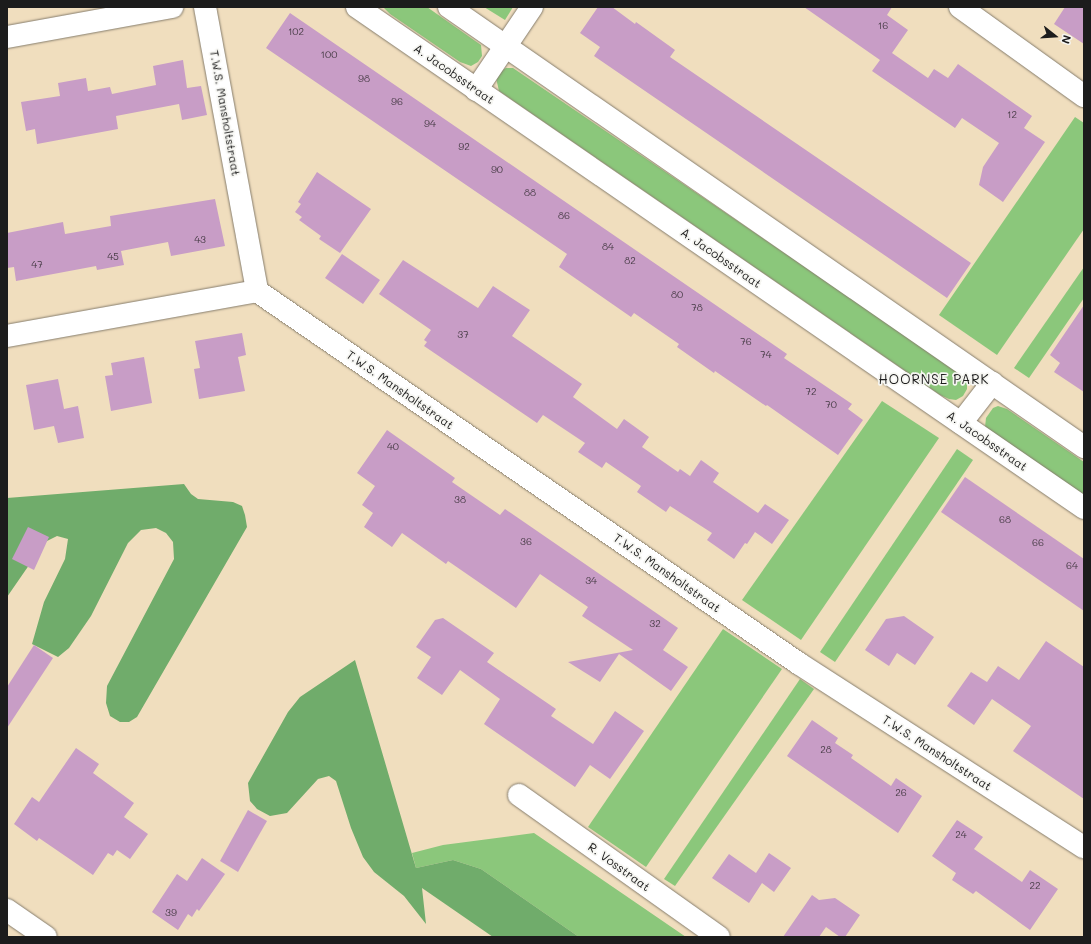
<!DOCTYPE html>
<style>
body{margin:0}
#map{position:relative;width:1091px;height:944px;overflow:hidden;background:#f0debe;font-family:Mali,sans-serif}
div>[style]{position:absolute}
[style*='--x']{left:calc(var(--x)*1px);top:calc(var(--y)*1px);width:calc(var(--w)*1px);rotate:calc(var(--a)*1deg)}
.green>*{inset:0;background:#8bc77b}
.forest>*{inset:0;background:#70ac6b}
.building>*{inset:0;background:#c89dc6}
.roads{filter:drop-shadow(0 0 1px #867d6d) drop-shadow(0 0 1px #867d6d)}
.street>*{height:22px;margin:-11px;padding:0 11px;transform-origin:11px;border-radius:11px;background:#fff}
span{translate:-50% -50%;white-space:nowrap;text-align:center;line-height:1.15;-webkit-text-stroke:3.5px #f6f6f2;paint-order:stroke}
.number-label{font-size:10px;color:#473c46}
.number-label span{-webkit-text-stroke-width:0}
.street-label{font-size:12px;color:#1c1c1c}
.neighbourhood-label{font-size:13px;color:#1c1c1c;letter-spacing:1px}
.frame{position:absolute;inset:0;border:8px solid #1c1c1c;pointer-events:none}
.north{position:absolute;left:1035px;top:16px;width:40px;height:40px;-webkit-text-stroke:3px #f6f6f2;paint-order:stroke;rotate:107deg;font-size:11px;font-weight:700;line-height:16px;text-align:center;color:#1c1c1c}
.north::after{content:'';display:block;margin:auto;width:14px;height:18px;background:#1c1c1c;clip-path:polygon(50% 0,100% 100%,50% 72%,0 100%)}
</style>
<div id="map">
<div class="green">
<i style="clip-path:polygon(383px 7px,427px 7px,481px 45px,482px 56px,478px 62px,471px 66px,460px 62px,390px 14px)"></i>
<i style="clip-path:polygon(484px 7px,513px 7px,505px 20px)"></i>
<i style="clip-path:polygon(506px 68px,513px 68px,965px 376px,967px 382px,967px 389px,963px 396px,956px 400px,949px 399px,940px 395px,499px 91px,496px 78px,501px 71px)"></i>
<i style="clip-path:polygon(1075px 117px,1084px 123px,1084px 229px,997px 355px,939px 315px)"></i>
<i style="clip-path:polygon(1084px 267px,1084px 298px,1029px 378px,1014px 368px)"></i>
<i style="clip-path:polygon(882px 401px,939px 438px,801px 640px,742px 600px)"></i>
<i style="clip-path:polygon(998px 406px,1007px 409px,1084px 462px,1084px 498px,985px 427px,986px 418px,993px 408px)"></i>
<i style="clip-path:polygon(957px 449px,973px 460px,835px 662px,820px 652px)"></i>
<i style="clip-path:polygon(723px 629px,782px 669px,646px 867px,588px 827px)"></i>
<i style="clip-path:polygon(800px 679px,814px 689px,675px 886px,664px 879px)"></i>
<i style="clip-path:polygon(534px 833px,686px 937px,579px 937px,481px 869px,453px 860px,416px 868px,412px 853px,443px 845px)"></i>
</div>
<div class="forest">
<i style="clip-path:polygon(184px 484px,191px 494px,198px 499px,233px 502px,242px 506px,245px 515px,247px 527px,137px 717px,129px 722px,120px 722px,110px 716px,106px 703px,107px 686px,174px 559px,173px 542px,166px 533px,156px 528px,141px 530px,128px 543px,91px 616px,69px 648px,58px 657px,32px 644px,44px 602px,65px 559px,68px 539px,57px 536px,45px 542px,7px 597px,7px 498px)"></i>
<i style="clip-path:polygon(355px 660px,416px 868px,453px 860px,481px 869px,579px 937px,493px 937px,422px 888px,426px 924px,404px 896px,374px 872px,363px 857px,351px 828px,336px 781px,329px 776px,318px 779px,287px 813px,270px 816px,257px 809px,250px 801px,248px 783px,288px 712px,300px 697px)"></i>
</div>
<div class="building">
<i style="clip-path:polygon(598px 7px,612px 7px,635px 24px,636px 22px,675px 50px,670px 57px,971px 263px,947px 298px,594px 56px,600px 47px,580px 33px)"></i>
<i style="clip-path:polygon(804px 7px,892px 7px,887px 15px,908px 30px,892px 53px,928px 78px,934px 69px,948px 78px,958px 64px,1032px 116px,1024px 128px,1045px 142px,1003px 202px,979px 185px,983px 167px,999px 143px,962px 118px,955px 128px,872px 71px,880px 60px)"></i>
<i style="clip-path:polygon(1065px 7px,1084px 7px,1084px 44px,1054px 24px)"></i>
<i style="clip-path:polygon(290px 13px,787px 354px,784px 358px,852px 404px,848px 409px,863px 420px,838px 455px,767px 405px,766px 406px,715px 371px,714px 373px,677px 347px,679px 344px,634px 313px,631px 317px,559px 267px,567px 254px,266px 48px)"></i>
<i style="clip-path:polygon(183px 60px,187px 88px,201px 86px,207px 115px,182px 120px,179px 104px,116px 116px,118px 129px,37px 144px,35px 129px,26px 131px,21px 102px,60px 96px,58px 83px,86px 78px,88px 91px,110px 87px,112px 94px,156px 85px,153px 66px)"></i>
<i style="clip-path:polygon(317px 172px,371px 209px,340px 253px,319px 239px,321px 236px,299px 220px,302px 217px,295px 212px,301px 204px,298px 202px)"></i>
<i style="clip-path:polygon(215px 199px,225px 246px,171px 256px,168px 242px,121px 251px,124px 265px,97px 270px,96px 266px,16px 281px,14px 267px,7px 268px,7px 233px,63px 222px,65px 234px,111px 226px,110px 216px)"></i>
<i style="clip-path:polygon(342px 254px,380px 280px,363px 304px,325px 278px)"></i>
<i style="clip-path:polygon(403px 260px,478px 308px,493px 286px,530px 310px,512px 336px,582px 384px,573px 397px,617px 429px,624px 419px,649px 437px,642px 447px,678px 472px,680px 469px,690px 476px,701px 460px,719px 473px,713px 482px,758px 513px,765px 504px,789px 520px,772px 544px,755px 532px,747px 544px,745px 543px,734px 559px,707px 540px,712px 533px,670px 506px,666px 512px,637px 492px,641px 486px,606px 462px,602px 468px,578px 452px,585px 443px,543px 415px,537px 423px,424px 346px,427px 342px,424px 340px,431px 330px,379px 294px)"></i>
<i style="clip-path:polygon(1084px 305px,1084px 392px,1054px 372px,1060px 363px,1050px 355px)"></i>
<i style="clip-path:polygon(242px 333px,246px 355px,238px 357px,245px 391px,199px 399px,194px 369px,200px 368px,195px 341px)"></i>
<i style="clip-path:polygon(144px 357px,152px 403px,111px 411px,105px 376px,113px 375px,111px 363px)"></i>
<i style="clip-path:polygon(58px 379px,64px 409px,78px 406px,84px 438px,58px 443px,54px 426px,34px 430px,26px 385px)"></i>
<i style="clip-path:polygon(387px 430px,455px 478px,452px 482px,500px 515px,505px 509px,678px 628px,663px 650px,688px 667px,671px 691px,619px 654px,600px 682px,568px 662px,633px 650px,582px 616px,588px 607px,540px 574px,516px 608px,448px 561px,446px 564px,402px 533px,392px 547px,364px 527px,373px 513px,362px 505px,375px 486px,357px 473px)"></i>
<i style="clip-path:polygon(965px 477px,1084px 559px,1084px 611px,941px 512px)"></i>
<i style="clip-path:polygon(28px 527px,49px 537px,34px 570px,12px 559px)"></i>
<i style="clip-path:polygon(904px 616px,934px 637px,915px 665px,897px 653px,889px 666px,865px 650px,886px 619px)"></i>
<i style="clip-path:polygon(443px 618px,494px 653px,487px 662px,556px 709px,551px 716px,593px 744px,615px 711px,644px 731px,610px 779px,590px 765px,575px 787px,484px 724px,500px 699px,460px 670px,442px 695px,417px 678px,431px 657px,416px 647px,435px 620px)"></i>
<i style="clip-path:polygon(1046px 641px,1084px 667px,1084px 799px,1013px 751px,1031px 726px,992px 699px,974px 725px,947px 706px,971px 672px,987px 682px,998px 666px,1019px 680px)"></i>
<i style="clip-path:polygon(34px 645px,53px 658px,7px 728px,7px 687px)"></i>
<i style="clip-path:polygon(812px 720px,838px 738px,835px 743px,853px 755px,851px 758px,891px 786px,896px 778px,922px 796px,898px 833px,787px 756px)"></i>
<i style="clip-path:polygon(76px 748px,99px 764px,93px 773px,134px 803px,124px 817px,148px 834px,130px 859px,117px 850px,113px 856px,108px 853px,93px 875px,39px 838px,37px 841px,14px 824px,32px 797px,39px 802px)"></i>
<i style="clip-path:polygon(248px 810px,267px 821px,238px 872px,220px 861px)"></i>
<i style="clip-path:polygon(957px 820px,983px 837px,974px 849px,1022px 882px,1030px 870px,1058px 889px,1030px 930px,976px 891px,973px 894px,952px 880px,956px 873px,932px 856px)"></i>
<i style="clip-path:polygon(769px 853px,791px 868px,774px 892px,762px 883px,749px 903px,712px 878px,729px 854px,756px 873px)"></i>
<i style="clip-path:polygon(202px 858px,225px 874px,199px 911px,197px 909px,192px 917px,188px 914px,178px 930px,152px 912px,177px 874px,187px 881px)"></i>
<i style="clip-path:polygon(812px 895px,819px 900px,835px 898px,860px 915px,845px 937px,840px 937px,826px 927px,819px 937px,783px 937px)"></i>
</div>
<div class="roads">
<div class="street">
<i style="--x:205;--y:7;--w:289;--a:79.6"></i>
<i style="--x:357;--y:7;--w:883;--a:34.57"></i>
<i style="--x:449;--y:7;--w:773;--a:34.72"></i>
<i style="--x:960;--y:7;--w:153;--a:35.7"></i>
<i style="--x:7;--y:37;--w:168;--a:-10.3"></i>
<i style="--x:476;--y:90;--w:100;--a:-56"></i>
<i style="--x:7;--y:336;--w:254;--a:-10.2"></i>
<i style="--x:257;--y:291;--w:657;--a:34.51"></i>
<i style="--x:798;--y:663;--w:340;--a:32.8"></i>
<i style="--x:961;--y:423;--w:51;--a:-52.2"></i>
<i style="--x:519;--y:795;--w:245;--a:35.4"></i>
<i style="--x:7;--y:910;--w:47;--a:34.7"></i>
</div>
</div>
<div class="number-label">
<span style="left:883px;top:26px">16</span>
<span style="left:296px;top:32px">102</span>
<span style="left:329px;top:55px">100</span>
<span style="left:364px;top:79px">98</span>
<span style="left:397px;top:102px">96</span>
<span style="left:1012px;top:115px">12</span>
<span style="left:430px;top:124px">94</span>
<span style="left:464px;top:147px">92</span>
<span style="left:497px;top:170px">90</span>
<span style="left:530px;top:193px">88</span>
<span style="left:564px;top:216px">86</span>
<span style="left:200px;top:240px">43</span>
<span style="left:608px;top:247px">84</span>
<span style="left:113px;top:257px">45</span>
<span style="left:630px;top:261px">82</span>
<span style="left:37px;top:265px">47</span>
<span style="left:677px;top:295px">80</span>
<span style="left:697px;top:308px">78</span>
<span style="left:463px;top:335px">37</span>
<span style="left:746px;top:342px">76</span>
<span style="left:766px;top:355px">74</span>
<span style="left:811px;top:392px">72</span>
<span style="left:831px;top:405px">70</span>
<span style="left:393px;top:447px">40</span>
<span style="left:460px;top:500px">38</span>
<span style="left:1005px;top:520px">68</span>
<span style="left:526px;top:542px">36</span>
<span style="left:1038px;top:543px">66</span>
<span style="left:1072px;top:566px">64</span>
<span style="left:591px;top:581px">34</span>
<span style="left:655px;top:624px">32</span>
<span style="left:826px;top:750px">28</span>
<span style="left:901px;top:793px">26</span>
<span style="left:961px;top:835px">24</span>
<span style="left:1035px;top:886px">22</span>
<span style="left:171px;top:913px">39</span>
</div>
<div class="street-label">
<span style="left:454px;top:74px;rotate:35deg">A. Jacobsstraat</span>
<span style="left:225px;top:113px;rotate:80deg">T.W.S. Mansholtstraat</span>
<span style="left:721px;top:258px;rotate:35deg">A. Jacobsstraat</span>
<span style="left:400px;top:390px;rotate:35deg">T.W.S. Mansholtstraat</span>
<span style="left:987px;top:441px;rotate:35deg">A. Jacobsstraat</span>
<span style="left:667px;top:573px;rotate:35deg">T.W.S. Mansholtstraat</span>
<span style="left:937px;top:753px;rotate:33deg">T.W.S. Mansholtstraat</span>
<span style="left:619px;top:867px;rotate:36deg">R. Vosstraat</span>
</div>
<div class="neighbourhood-label">
<span style="left:934px;top:379px">HOORNSE PARK</span>
</div>
<div class="frame"></div>
<div class="north">N</div>
</div>
